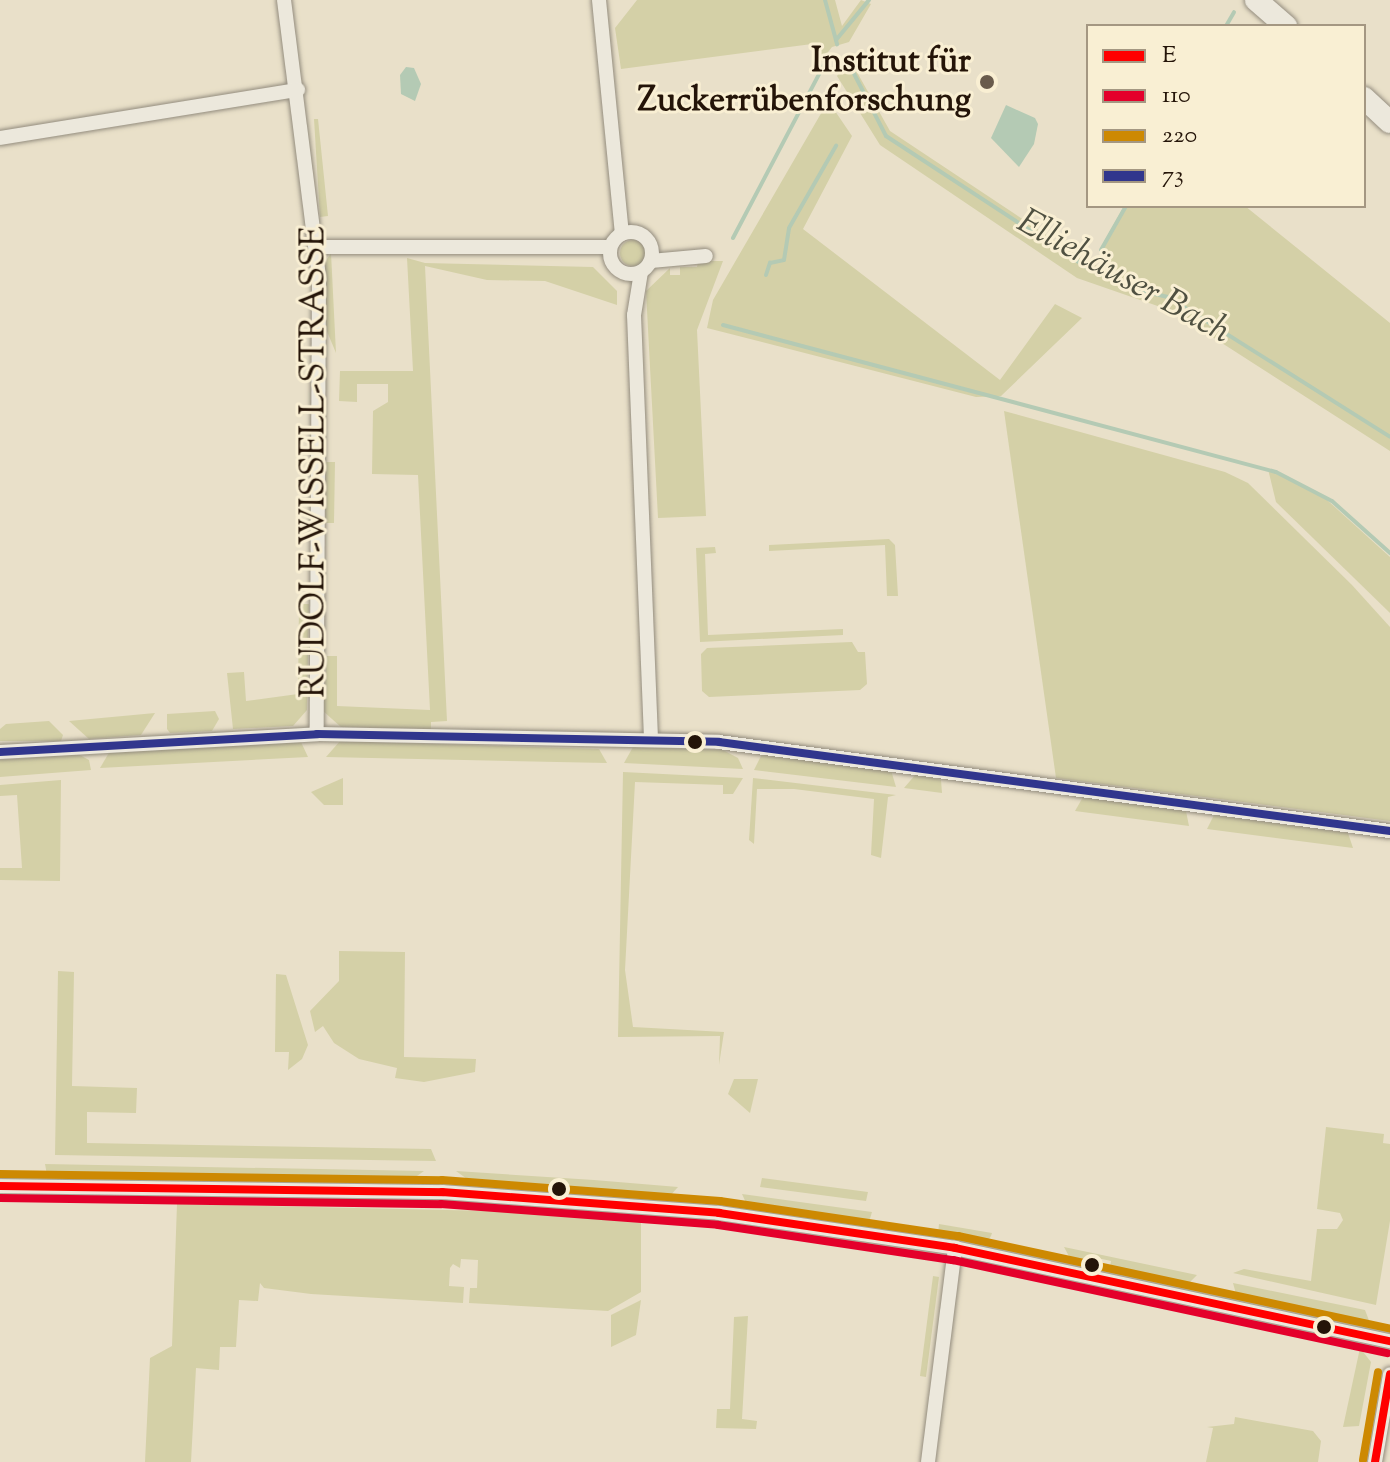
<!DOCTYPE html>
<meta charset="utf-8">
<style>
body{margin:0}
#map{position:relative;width:1390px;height:1462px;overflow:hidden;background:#e9e0c9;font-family:"Sorts Mill Goudy",serif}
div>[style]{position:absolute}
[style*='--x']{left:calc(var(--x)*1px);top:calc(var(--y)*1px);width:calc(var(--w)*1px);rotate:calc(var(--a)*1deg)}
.green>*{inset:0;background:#d4d0a7}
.round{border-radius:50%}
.water>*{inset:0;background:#b4cab4}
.stream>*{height:4px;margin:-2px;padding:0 2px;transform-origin:2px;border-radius:2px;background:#b4cab4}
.roads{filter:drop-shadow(0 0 2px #938c7e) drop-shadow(0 0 2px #938c7e)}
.street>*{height:14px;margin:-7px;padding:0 7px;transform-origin:7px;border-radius:7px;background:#ece8dc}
.street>.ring{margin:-7px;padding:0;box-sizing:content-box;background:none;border:14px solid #ece8dc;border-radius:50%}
.secondary>*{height:22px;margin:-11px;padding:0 11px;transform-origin:11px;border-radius:11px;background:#ece8dc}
.bus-1>*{height:8px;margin:-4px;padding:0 4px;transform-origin:4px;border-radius:4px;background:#f00}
.bus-2>*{height:8px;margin:-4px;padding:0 4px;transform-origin:4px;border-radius:4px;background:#e4002b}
.bus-3>*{height:8px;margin:-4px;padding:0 4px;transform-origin:4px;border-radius:4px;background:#cd8902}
.bus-4>*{height:8px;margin:-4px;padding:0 4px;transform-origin:4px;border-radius:4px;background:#31368d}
.dots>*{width:22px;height:22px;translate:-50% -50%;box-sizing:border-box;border:4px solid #f9efd3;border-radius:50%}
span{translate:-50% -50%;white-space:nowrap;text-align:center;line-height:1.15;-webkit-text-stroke:6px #f9efd3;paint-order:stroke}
.poi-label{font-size:34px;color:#241408;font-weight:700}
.right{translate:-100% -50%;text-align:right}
.street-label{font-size:34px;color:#241408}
.water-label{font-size:36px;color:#4f5041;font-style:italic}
.legend{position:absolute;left:1086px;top:24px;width:280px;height:184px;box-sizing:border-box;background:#f9efd3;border:2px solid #a49782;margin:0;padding:10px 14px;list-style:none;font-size:24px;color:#241408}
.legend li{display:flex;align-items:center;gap:16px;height:40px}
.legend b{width:40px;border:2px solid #a49782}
</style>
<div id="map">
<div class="green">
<i style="clip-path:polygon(637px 0,835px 0,842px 26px,861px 0,871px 4px,849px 42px,832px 47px,819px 64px,812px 44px,621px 69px,615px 28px)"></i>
<i style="clip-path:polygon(849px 58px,890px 131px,1090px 264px,1105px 268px,1101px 247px,1124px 206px,1245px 206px,1390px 323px,1390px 451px,1172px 311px,1077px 278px,880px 145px,837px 76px)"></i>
<i style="clip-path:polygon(823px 110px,835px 111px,852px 136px,803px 229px,1000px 380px,1055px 304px,1082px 318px,1001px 396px,976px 397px,707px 328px,713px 300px)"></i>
<i style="clip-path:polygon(314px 119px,318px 119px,328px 216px,320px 217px)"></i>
<i class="round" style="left:620px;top:240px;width:26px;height:26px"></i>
<i style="clip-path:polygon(331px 253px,336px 353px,326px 329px,323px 265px)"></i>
<i style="clip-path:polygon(407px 258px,425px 263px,593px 267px,617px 291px,617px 305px,545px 281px,487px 280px,425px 266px,447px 721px,431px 722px,431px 729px,341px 727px,323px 711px,327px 656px,337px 656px,337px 706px,430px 710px,418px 475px,372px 474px,373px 411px,388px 402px,388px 384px,357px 384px,357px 402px,339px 401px,340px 371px,413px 371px)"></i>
<i style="clip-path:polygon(698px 261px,723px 261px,697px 330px,706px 516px,658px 518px,646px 291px,670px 268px,670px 275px,680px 275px,680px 267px,697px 267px)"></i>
<i style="clip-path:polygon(1004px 411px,1225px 472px,1248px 483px,1352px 585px,1390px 627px,1390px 821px,1056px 778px)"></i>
<i style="clip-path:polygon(326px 462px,335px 462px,334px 523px,325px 523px)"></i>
<i style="clip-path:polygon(1268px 469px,1326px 499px,1390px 557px,1390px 613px,1276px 502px)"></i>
<i style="clip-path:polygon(889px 539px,895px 545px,898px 596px,887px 596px,885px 545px,769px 551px,769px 545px)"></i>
<i style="clip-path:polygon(715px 547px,716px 553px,705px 554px,708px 635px,843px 629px,843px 635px,700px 642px,696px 548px)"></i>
<i style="clip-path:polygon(299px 604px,309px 604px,307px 710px,293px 726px,233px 729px,227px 673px,244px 672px,246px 701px,298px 694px)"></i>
<i style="clip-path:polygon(852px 642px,858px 652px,865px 652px,867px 684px,860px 690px,709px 697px,702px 691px,701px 654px,707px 648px)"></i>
<i style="clip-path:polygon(215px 711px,219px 719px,212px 731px,170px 733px,167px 729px,167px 714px)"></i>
<i style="clip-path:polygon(155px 713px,141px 735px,89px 739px,69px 721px)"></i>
<i style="clip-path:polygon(49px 721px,63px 735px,61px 741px,0 741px,0 729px,6px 724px)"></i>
<i style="clip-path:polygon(340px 741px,599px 749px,607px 763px,326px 757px)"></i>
<i style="clip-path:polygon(301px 742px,308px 757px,100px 768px,110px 751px)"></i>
<i style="clip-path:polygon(633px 747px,723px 750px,738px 758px,743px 769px,624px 763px)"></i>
<i style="clip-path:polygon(78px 754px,89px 760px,91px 770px,0 777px,0 760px)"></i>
<i style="clip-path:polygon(762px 754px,891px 770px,896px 787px,754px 770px)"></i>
<i style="clip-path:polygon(623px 772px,743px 778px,733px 794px,723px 794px,723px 785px,635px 782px,625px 970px,633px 1027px,724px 1032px,719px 1065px,720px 1036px,618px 1037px)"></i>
<i style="clip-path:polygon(916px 774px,941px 780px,942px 793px,904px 788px)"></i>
<i style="clip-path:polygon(343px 778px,343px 805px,324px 805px,311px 792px)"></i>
<i style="clip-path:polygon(753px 778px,896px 795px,888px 797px,881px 858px,871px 855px,874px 799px,794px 789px,757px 789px,754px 844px,749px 840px)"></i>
<i style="clip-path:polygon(61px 780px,60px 881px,0 880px,0 868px,22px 868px,17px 795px,0 796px,0 785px)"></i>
<i style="clip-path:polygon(1083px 797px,1186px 811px,1189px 826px,1075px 811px)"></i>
<i style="clip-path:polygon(1214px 815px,1348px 833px,1353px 848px,1207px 829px)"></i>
<i style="clip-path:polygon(339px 951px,405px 952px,404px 1057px,476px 1059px,475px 1072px,424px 1082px,395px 1078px,397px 1068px,359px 1059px,334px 1043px,323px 1026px,315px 1032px,310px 1011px,339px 981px)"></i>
<i style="clip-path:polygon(58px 971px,74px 972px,72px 1086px,137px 1088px,136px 1113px,87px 1112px,87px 1143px,431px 1149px,436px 1161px,55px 1155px)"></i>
<i style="clip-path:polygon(276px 974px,286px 975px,308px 1045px,302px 1059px,288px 1070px,289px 1052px,275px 1052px)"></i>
<i style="clip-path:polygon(734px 1079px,758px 1079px,750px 1113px,728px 1094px)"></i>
<i style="clip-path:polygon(1326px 1127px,1384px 1134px,1383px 1143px,1390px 1144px,1390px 1221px,1376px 1305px,1233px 1273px,1244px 1269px,1311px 1281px,1317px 1229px,1337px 1229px,1343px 1220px,1340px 1213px,1317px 1209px)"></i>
<i style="clip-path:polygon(45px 1164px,424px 1171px,410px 1181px,47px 1175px)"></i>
<i style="clip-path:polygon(456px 1171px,594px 1180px,678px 1187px,669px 1197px,474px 1184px)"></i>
<i style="clip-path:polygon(762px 1178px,868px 1192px,866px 1201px,760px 1187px)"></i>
<i style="clip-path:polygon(742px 1194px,872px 1212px,869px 1222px,747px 1205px)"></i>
<i style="clip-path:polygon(177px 1204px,492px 1211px,641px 1221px,641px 1292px,608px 1311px,469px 1303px,470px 1288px,477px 1288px,478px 1260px,461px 1259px,460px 1268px,453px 1264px,450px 1268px,449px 1286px,464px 1287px,463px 1303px,311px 1294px,264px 1288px,260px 1283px,258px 1301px,239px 1300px,236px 1347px,220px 1347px,219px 1370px,196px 1368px,191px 1462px,145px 1462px,150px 1358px,172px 1346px)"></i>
<i style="clip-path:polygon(939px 1224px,992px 1233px,991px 1236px,987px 1242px,938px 1234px)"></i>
<i style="clip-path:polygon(1064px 1247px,1197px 1275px,1188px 1284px,1110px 1267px,1111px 1261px,1102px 1259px,1071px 1260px)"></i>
<i style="clip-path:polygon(933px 1276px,939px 1277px,926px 1377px,920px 1376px)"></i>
<i style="clip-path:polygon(1233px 1283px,1365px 1310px,1370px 1323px,1236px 1294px)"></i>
<i style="clip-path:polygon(641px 1300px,636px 1335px,611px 1347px,611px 1315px)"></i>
<i style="clip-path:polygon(748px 1316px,742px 1419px,757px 1421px,756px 1429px,716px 1428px,717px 1409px,730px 1409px,734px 1317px)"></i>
<i style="clip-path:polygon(1360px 1348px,1371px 1362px,1359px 1426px,1343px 1427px)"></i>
<i style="clip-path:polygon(1235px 1417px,1313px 1431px,1321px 1441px,1318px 1462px,1206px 1462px,1213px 1428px,1207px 1427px,1234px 1424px)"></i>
</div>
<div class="water">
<i style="clip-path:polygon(406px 67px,414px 68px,421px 84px,415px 101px,401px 94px,400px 75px)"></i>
<i style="clip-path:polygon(1006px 105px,1035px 118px,1038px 124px,1034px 144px,1019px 167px,991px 138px)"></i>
</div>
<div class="stream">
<i style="--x:825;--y:0;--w:46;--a:74.7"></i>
<i style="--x:1226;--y:26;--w:16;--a:-60"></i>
<i style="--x:836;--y:40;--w:52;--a:-50.5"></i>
<i style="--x:848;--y:62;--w:83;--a:62.8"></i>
<i style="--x:886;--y:136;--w:239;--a:33.2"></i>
<i style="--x:1086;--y:267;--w:47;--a:26.6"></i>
<i style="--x:1128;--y:288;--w:41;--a:12.7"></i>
<i style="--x:1168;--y:297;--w:262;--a:32.2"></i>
<i style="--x:733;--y:238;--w:195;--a:-62.3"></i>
<i style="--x:1101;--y:250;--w:51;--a:-60.4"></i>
<i style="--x:766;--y:275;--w:13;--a:-72"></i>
<i style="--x:770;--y:263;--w:14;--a:-12"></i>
<i style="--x:784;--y:260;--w:32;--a:-81"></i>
<i style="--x:789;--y:228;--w:95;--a:-60.2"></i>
<i style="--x:723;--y:325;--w:572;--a:14.89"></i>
<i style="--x:1276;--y:472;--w:63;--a:27.4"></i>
<i style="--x:1332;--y:501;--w:78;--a:41.9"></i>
</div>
<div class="roads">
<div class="street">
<i style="--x:284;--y:0;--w:281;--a:82.8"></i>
<i style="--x:319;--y:279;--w:455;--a:90.3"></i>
<i style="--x:599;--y:0;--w:235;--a:84.4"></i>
<i style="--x:0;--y:138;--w:302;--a:-9.2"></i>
<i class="ring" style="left:610px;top:232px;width:28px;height:28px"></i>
<i style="--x:316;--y:247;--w:294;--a:0"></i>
<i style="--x:651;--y:261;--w:55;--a:-5.2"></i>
<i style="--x:641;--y:272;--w:44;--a:99.2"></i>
<i style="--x:634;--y:315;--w:425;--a:87.7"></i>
<i style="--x:0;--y:752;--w:318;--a:-3.2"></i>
<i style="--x:317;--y:734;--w:402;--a:1.1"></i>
<i style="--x:719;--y:742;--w:677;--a:7.56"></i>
<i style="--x:0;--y:1186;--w:442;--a:0.8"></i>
<i style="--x:442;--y:1192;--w:278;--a:4.3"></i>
<i style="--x:719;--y:1213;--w:239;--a:8.4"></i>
<i style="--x:955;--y:1248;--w:445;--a:12.1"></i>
<i style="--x:928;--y:1462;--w:216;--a:-82.8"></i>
<i style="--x:1375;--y:1462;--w:89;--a:-80.3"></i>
</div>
<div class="secondary">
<i style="--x:1256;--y:0;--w:40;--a:41"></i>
<i style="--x:1364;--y:98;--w:35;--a:43"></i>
</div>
</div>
<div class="bus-1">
<i style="--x:0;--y:1186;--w:442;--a:0.8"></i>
<i style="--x:442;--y:1192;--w:278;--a:4.3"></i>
<i style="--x:719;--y:1213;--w:239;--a:8.4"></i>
<i style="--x:955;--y:1248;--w:445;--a:12.1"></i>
<i style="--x:1375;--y:1462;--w:89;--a:-80.3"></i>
</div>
<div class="bus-2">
<i style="--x:0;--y:1198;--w:441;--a:0.8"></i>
<i style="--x:441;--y:1204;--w:278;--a:4.3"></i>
<i style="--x:718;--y:1225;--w:238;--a:8.5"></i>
<i style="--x:953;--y:1260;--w:444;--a:12.1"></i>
</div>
<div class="bus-3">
<i style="--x:0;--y:1174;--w:442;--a:0.8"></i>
<i style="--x:442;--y:1180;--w:279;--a:4.3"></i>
<i style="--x:720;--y:1201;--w:241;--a:8.4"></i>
<i style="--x:958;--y:1236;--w:442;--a:12.1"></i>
<i style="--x:1363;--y:1460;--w:89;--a:-80.3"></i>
</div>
<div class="bus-4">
<i style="--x:0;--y:752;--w:318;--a:-3.2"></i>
<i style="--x:317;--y:734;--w:402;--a:1.1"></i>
<i style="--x:719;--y:742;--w:677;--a:7.56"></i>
</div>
<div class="dots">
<i style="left:987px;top:82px;background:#695b4c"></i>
<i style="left:695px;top:742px;background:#241408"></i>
<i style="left:559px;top:1189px;background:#241408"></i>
<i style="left:1092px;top:1265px;background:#241408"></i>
<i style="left:1324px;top:1327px;background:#241408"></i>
</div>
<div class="poi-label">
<span class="right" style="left:971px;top:82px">Institut für<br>Zuckerrübenforschung</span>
</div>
<div class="street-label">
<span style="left:315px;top:462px;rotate:-90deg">RUDOLF-WISSELL-STRASSE</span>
</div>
<div class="water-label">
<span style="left:1123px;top:278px;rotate:29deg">Elliehäuser Bach</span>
</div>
<ul class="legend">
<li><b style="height:10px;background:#f00"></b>E</li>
<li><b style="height:10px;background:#e4002b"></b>110</li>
<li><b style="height:10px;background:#cd8902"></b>220</li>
<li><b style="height:10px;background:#31368d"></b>73</li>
</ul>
</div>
